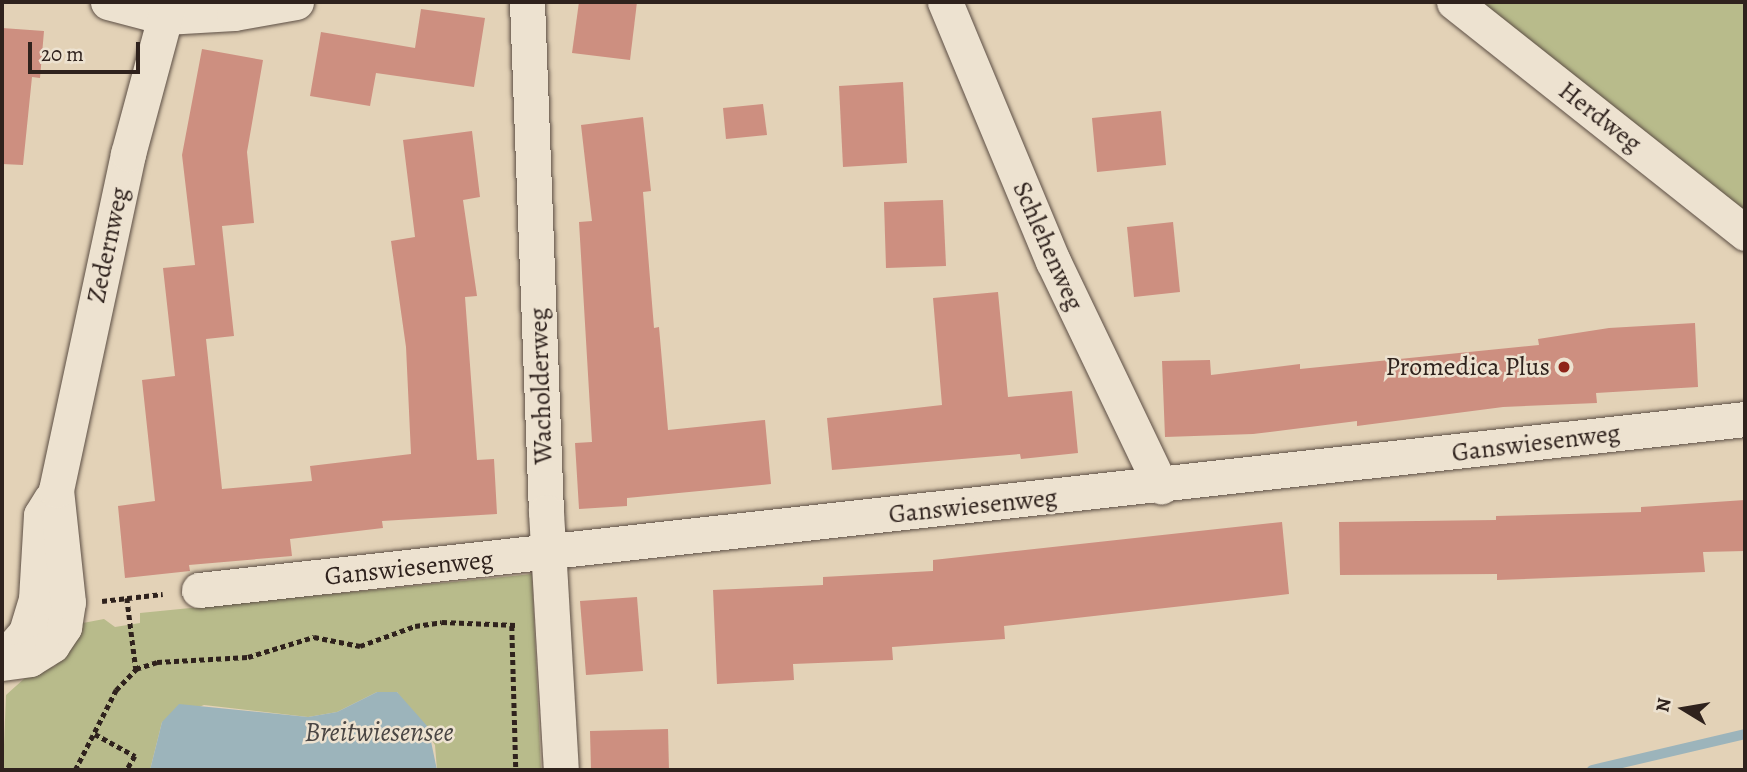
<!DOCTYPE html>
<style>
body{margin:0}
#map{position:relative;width:1747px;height:772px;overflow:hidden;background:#e3d2b7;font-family:Alegreya,serif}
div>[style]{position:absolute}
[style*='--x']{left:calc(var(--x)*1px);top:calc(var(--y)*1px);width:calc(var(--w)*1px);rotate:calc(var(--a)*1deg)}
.green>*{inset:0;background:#b8bb8b}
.water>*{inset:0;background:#9cb4bb}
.stream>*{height:10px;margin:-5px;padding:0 5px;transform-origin:5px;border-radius:5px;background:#9cb4bb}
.building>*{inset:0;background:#cd8f80}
.path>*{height:4.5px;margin-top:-2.25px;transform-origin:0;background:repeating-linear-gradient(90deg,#2f221d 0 5px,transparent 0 8.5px)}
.roads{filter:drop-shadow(0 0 2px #5c4e44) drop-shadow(0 0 2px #5c4e44)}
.minor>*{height:35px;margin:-17.5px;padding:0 17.5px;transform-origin:17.5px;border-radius:17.5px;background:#ede2d0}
.dots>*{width:19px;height:19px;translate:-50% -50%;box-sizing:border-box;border:4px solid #ede2d0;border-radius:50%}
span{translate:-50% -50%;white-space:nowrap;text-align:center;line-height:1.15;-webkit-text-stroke:5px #ede2d0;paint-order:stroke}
.street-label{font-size:26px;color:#2f221d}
.poi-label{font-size:26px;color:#2f221d}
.right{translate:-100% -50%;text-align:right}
.water-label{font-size:28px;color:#4a4644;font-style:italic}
.frame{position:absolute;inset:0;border:4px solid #2f221d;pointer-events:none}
.north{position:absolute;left:1649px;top:674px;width:70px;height:70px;-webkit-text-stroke:5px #ede2d0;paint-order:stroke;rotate:281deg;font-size:19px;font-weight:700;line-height:28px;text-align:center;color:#2f221d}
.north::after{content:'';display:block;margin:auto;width:24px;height:32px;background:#2f221d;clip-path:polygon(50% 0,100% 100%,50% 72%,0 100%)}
.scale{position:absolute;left:28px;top:42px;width:112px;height:32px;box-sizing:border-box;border:4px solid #2f221d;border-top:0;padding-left:9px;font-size:21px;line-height:24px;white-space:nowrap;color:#2f221d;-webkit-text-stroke:5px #ede2d0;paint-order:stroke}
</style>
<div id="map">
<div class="green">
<i style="clip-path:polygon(1471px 2px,1745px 2px,1745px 233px)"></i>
<i style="clip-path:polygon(532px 574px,541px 770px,437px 770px,435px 745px,397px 692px,377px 692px,337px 712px,308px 717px,204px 705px,162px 722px,150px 770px,3px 770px,6px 695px,26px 677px,55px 666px,83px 623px,104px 619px,115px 627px,140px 623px,140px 613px)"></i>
</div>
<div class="water">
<i style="clip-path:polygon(377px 692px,397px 692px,428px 727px,437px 770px,150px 770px,162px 722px,179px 704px,308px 717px,337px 712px)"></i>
</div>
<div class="stream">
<i style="--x:1592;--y:770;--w:157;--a:-13.2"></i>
</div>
<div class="building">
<i style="clip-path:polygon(579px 2px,637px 2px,630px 60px,572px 53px)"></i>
<i style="clip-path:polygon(421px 9px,485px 18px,474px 87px,376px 73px,370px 106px,310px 96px,321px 32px,415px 48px)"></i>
<i style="clip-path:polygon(2px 28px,44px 31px,40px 78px,32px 77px,23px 165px,2px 164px)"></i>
<i style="clip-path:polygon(202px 49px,263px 60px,247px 152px,254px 223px,222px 226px,234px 336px,206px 339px,222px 489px,312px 481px,310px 466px,411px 454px,406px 347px,391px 241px,415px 237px,403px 140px,472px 131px,480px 197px,463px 200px,477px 296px,465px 297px,477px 460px,494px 459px,497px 514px,382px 521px,383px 528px,290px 539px,292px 556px,189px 565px,190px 571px,125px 578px,118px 506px,155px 501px,142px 380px,175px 376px,163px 268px,195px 265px,182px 155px)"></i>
<i style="clip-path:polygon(903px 82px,907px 163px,843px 167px,839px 86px)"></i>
<i style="clip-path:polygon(763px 104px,767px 135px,726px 139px,723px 108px)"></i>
<i style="clip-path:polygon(1161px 111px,1166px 165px,1097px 172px,1092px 118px)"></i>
<i style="clip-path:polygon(643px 117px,651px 191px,643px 192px,654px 328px,659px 327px,668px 430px,765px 420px,771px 484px,627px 498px,627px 506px,579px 509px,575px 443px,592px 442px,579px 222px,592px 221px,581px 125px)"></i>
<i style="clip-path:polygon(943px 200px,946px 266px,886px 268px,884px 202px)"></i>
<i style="clip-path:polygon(1173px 222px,1180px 292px,1134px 297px,1127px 227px)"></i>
<i style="clip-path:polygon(998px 292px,1008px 397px,1072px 391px,1078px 453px,1021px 459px,1020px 454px,832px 470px,827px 418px,942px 405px,933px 298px)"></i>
<i style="clip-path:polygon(1695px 323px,1698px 387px,1596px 393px,1597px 403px,1503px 407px,1357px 426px,1357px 421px,1253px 434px,1165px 437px,1162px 361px,1210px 360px,1211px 375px,1300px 364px,1300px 369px,1539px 345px,1538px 339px,1609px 328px)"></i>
<i style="clip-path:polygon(1745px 500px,1745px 551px,1703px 552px,1705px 572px,1497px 580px,1497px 574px,1340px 575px,1339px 522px,1496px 520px,1496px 516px,1641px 512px,1641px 507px)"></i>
<i style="clip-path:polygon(1282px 522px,1289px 594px,1004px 626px,1005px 639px,892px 647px,893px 660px,793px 664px,794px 680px,717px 684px,713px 590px,823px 585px,823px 577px,933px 571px,933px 560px)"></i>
<i style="clip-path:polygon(637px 597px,643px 671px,586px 675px,580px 601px)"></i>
<i style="clip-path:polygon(668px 729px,669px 770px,591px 770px,590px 731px)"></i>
</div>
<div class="path">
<i style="--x:127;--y:598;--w:72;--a:82.8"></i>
<i style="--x:102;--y:601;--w:61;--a:-6.5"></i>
<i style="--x:512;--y:626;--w:144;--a:88.4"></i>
<i style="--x:95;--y:734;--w:46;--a:28.8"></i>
<i style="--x:135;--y:756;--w:16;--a:120"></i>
<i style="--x:75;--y:770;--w:90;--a:-62.9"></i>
<i style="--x:116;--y:690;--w:29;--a:-46"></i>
<i style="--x:136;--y:669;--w:22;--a:-18"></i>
<i style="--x:157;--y:662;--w:91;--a:-3.1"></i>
<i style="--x:248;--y:657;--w:69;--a:-16.9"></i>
<i style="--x:314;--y:637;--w:47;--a:11.1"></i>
<i style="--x:360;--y:646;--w:59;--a:-20"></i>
<i style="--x:415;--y:626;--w:27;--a:-8"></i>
<i style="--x:442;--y:622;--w:75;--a:2.3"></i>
</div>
<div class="roads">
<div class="minor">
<i style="--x:108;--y:2;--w:59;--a:14.7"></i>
<i style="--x:165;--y:17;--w:69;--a:-3.3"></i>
<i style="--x:234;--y:13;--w:63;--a:-10.1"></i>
<i style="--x:527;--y:2;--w:510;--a:87.87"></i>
<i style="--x:546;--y:512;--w:258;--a:86.7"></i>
<i style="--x:945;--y:2;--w:281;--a:67.4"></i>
<i style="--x:1053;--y:261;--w:250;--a:64.4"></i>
<i style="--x:1454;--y:2;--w:372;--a:38.4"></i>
<i style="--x:199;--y:590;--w:1555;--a:-6.31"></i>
<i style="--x:2;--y:660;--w:37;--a:-49"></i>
<i style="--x:26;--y:632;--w:34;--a:-73"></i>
<i style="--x:36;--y:599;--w:84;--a:-86.6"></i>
<i style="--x:41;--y:515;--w:19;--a:-58"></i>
<i style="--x:2;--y:663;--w:28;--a:-8"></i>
<i style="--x:30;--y:659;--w:26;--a:-32"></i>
<i style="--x:52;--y:645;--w:22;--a:-56"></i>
<i style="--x:64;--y:627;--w:25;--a:-81"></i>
<i style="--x:68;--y:602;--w:113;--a:-96.1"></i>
<i style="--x:56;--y:490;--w:344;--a:-77.9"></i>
<i style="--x:128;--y:154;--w:157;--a:-74.9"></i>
</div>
</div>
<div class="dots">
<i style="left:1564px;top:367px;background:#8f2418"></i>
</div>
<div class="street-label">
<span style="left:1600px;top:117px;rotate:38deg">Herdweg</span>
<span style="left:108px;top:245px;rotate:-78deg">Zedernweg</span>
<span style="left:1048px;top:246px;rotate:66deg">Schlehenweg</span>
<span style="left:541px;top:386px;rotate:-92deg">Wacholderweg</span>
<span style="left:1536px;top:443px;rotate:-7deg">Ganswiesenweg</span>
<span style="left:973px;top:506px;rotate:-6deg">Ganswiesenweg</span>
<span style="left:409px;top:568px;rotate:-6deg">Ganswiesenweg</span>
</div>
<div class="poi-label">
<span class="right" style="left:1550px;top:367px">Promedica Plus</span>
</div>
<div class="water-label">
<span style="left:379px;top:732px">Breitwiesensee</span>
</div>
<div class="frame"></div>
<div class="north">N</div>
<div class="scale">20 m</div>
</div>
